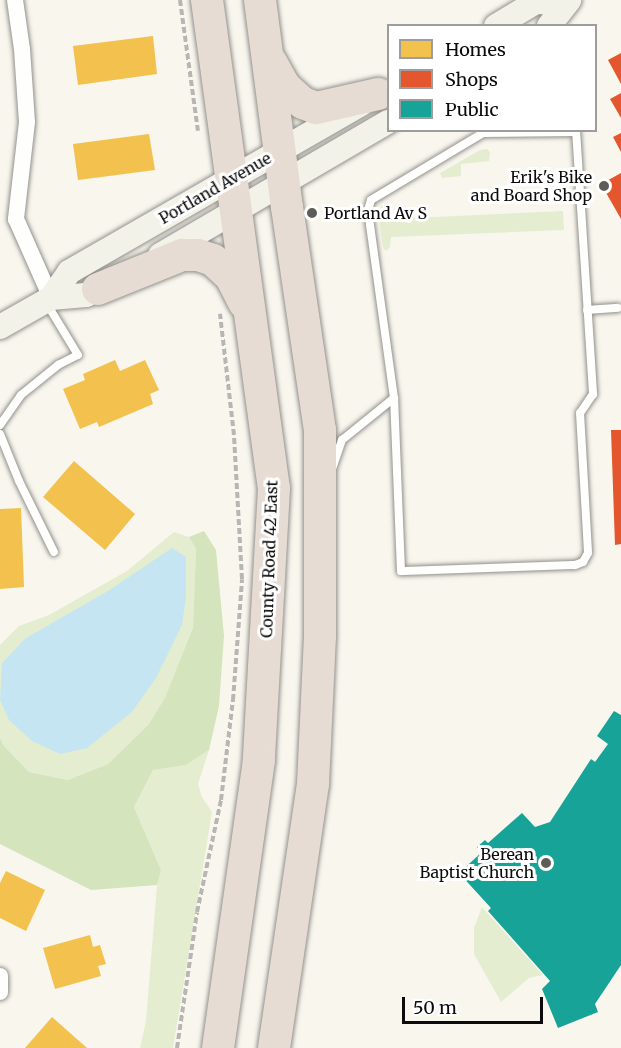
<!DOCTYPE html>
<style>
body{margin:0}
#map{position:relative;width:621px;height:1048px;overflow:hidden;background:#f9f6ee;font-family:Merriweather,serif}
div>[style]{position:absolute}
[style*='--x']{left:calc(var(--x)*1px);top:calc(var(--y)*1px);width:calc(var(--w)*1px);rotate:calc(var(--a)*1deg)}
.green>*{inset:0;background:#e4edcf}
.forest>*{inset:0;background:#d4e4bd}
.water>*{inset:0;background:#c6e5f2}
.homes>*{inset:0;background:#f2c14e}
.shops>*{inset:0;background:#e4572e}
.public>*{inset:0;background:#17a398}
.path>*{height:4px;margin-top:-2px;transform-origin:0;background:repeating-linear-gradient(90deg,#b7b6b5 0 6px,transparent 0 9px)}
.roads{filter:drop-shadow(0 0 2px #92918d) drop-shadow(0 0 2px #92918d)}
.lane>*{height:8px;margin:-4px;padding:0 4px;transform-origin:4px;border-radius:4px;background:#fefefc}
.street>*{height:16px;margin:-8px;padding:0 8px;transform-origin:8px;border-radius:8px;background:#fefefc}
.secondary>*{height:24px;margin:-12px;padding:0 12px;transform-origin:12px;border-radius:12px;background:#f3f2e8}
.highway>*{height:32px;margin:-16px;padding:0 16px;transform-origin:16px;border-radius:16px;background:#e7dcd4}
.dots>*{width:16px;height:16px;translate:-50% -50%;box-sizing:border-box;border:3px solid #fff;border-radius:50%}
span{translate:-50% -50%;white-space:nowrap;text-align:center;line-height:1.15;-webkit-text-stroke:6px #fff;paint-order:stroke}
.poi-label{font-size:16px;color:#0b0b0b}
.right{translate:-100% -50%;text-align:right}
.left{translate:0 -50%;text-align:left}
.street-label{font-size:16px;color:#0b0b0b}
.legend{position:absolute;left:387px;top:24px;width:210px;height:108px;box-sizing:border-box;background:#fff;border:2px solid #9d9d9d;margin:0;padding:8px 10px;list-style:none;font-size:18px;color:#0b0b0b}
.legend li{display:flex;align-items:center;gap:12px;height:30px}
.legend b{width:30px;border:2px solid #9d9d9d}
.scale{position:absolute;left:402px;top:997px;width:141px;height:27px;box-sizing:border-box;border:3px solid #0b0b0b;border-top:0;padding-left:8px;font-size:18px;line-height:21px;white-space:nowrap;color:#0b0b0b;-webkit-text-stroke:4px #fff;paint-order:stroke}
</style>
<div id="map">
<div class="green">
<i style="clip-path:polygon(487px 149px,490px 152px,489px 161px,461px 164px,461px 176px,442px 178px,440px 173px,480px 150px)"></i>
<i style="clip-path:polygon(382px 206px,387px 206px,390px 219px,563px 211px,564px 230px,391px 237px,390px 247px,386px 251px,383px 247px,378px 212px)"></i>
<i style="clip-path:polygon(174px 532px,189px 537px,196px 549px,193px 626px,165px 699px,149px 724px,108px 764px,68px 780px,29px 772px,4px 746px,0 738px,0 645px,19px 626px,49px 615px,127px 571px)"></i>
<i style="clip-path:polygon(209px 750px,198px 784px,202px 797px,212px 812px,173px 1048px,140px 1048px,146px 1021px,157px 885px,161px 870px,134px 807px,153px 770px,186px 765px)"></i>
<i style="clip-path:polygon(482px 907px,543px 975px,529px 978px,501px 1002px,474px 954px,474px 928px)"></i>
</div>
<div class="forest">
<i style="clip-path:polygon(204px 531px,216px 550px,224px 636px,219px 706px,209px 750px,186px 765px,153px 770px,134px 807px,161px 870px,157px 885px,91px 890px,0 844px,0 738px,4px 746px,29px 772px,68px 780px,108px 764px,149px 724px,165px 698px,193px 627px,196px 549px,189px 537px)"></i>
</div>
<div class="water">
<i style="clip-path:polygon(172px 548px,186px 557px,186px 597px,182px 625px,156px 678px,132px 712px,87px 748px,60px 754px,32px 741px,9px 720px,0 700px,2px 663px,26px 638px,108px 591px)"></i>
</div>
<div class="homes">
<i style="clip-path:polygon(153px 36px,157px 74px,78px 85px,73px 46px)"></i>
<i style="clip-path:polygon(149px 134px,155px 170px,78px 180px,73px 144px)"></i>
<i style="clip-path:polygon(115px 360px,120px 371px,145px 360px,159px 390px,150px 394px,153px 404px,99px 427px,97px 422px,80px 429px,63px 389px,85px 380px,83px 374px)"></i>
<i style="clip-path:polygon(74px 461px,135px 514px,105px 550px,43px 497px)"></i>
<i style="clip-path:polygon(21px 508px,24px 587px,0 589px,0 509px)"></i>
<i style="clip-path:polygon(6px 871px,45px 890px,26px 931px,0 918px,0 883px)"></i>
<i style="clip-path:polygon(90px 935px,93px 947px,100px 945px,106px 964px,98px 966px,101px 976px,55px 989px,43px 948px)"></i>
<i style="clip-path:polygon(52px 1017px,87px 1048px,25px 1048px)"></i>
</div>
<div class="shops">
<i style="clip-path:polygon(621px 53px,621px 84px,608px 60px)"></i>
<i style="clip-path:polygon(621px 93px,621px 118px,610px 99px)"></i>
<i style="clip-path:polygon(621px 133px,621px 152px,613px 137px)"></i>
<i style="clip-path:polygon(621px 173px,621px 219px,601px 184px)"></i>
<i style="clip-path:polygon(611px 430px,621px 430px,621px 544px,615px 545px)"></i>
</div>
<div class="public">
<i style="clip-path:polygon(614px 711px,621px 715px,621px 965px,595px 1004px,598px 1012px,558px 1028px,542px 989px,550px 981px,488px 911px,491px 908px,459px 873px,482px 852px,477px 847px,485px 840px,488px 843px,522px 813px,535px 827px,550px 822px,591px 759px,595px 762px,608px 744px,597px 736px)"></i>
</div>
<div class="path">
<i style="--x:180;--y:0;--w:132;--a:82.2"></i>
<i style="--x:177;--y:1048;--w:137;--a:-81.6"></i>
<i style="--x:197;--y:912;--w:115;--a:-77.9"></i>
<i style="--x:221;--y:800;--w:101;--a:-83.2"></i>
<i style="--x:233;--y:700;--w:121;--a:-85.7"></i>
<i style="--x:242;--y:579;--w:144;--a:-93.2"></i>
<i style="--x:234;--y:435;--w:122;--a:-96.6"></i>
</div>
<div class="roads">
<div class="lane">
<i style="--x:576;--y:130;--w:265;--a:86.3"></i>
<i style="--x:593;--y:394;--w:23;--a:124"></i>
<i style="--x:580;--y:413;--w:140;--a:86.7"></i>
<i style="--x:588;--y:553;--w:10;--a:119"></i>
<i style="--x:583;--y:562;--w:9;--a:159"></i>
<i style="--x:575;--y:565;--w:174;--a:178"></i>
<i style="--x:401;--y:571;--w:173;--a:-92.3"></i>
<i style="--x:394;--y:398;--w:190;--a:-97.9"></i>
<i style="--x:368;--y:210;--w:10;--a:-73"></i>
<i style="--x:371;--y:200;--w:131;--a:-30.9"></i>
<i style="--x:483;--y:133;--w:93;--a:-0.6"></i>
<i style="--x:587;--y:310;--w:31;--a:-4"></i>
<i style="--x:0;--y:425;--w:37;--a:-55"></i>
<i style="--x:21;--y:395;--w:48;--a:-39"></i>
<i style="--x:58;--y:365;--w:22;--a:-27"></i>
<i style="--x:78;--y:355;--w:60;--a:-121.3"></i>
<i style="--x:0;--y:434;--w:51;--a:68"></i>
<i style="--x:19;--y:481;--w:79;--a:63.8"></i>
<i style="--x:332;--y:469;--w:31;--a:-71"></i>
<i style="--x:342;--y:440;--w:67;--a:-38.9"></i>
</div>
<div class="street">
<i style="--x:15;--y:0;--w:49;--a:81.9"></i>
<i style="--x:22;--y:49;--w:73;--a:86.1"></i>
<i style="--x:27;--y:122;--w:98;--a:96.5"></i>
<i style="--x:16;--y:219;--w:86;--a:66.1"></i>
<i style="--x:0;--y:976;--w:16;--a:90"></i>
</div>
<div class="secondary">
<i style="--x:496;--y:26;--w:47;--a:-31"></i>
<i style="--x:536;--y:2;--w:28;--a:2"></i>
<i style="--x:549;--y:26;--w:33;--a:-52"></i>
<i style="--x:160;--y:255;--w:264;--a:-30.3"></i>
<i style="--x:51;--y:298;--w:35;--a:-5"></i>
<i style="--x:86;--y:295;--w:28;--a:-27"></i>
<i style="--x:0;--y:327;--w:59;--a:-29.6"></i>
<i style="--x:51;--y:298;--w:32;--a:-55"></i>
<i style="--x:69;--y:272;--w:337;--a:-29.9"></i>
</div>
<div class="highway">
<i style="--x:207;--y:0;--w:493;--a:82.2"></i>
<i style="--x:274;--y:488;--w:272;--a:93.2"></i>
<i style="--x:259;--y:760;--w:291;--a:98.1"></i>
<i style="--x:260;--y:0;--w:209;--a:82.6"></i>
<i style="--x:287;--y:207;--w:225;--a:81.6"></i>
<i style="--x:320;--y:430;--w:206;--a:90"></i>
<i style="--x:320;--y:636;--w:148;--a:92.7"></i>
<i style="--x:313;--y:784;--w:267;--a:98.4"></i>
<i style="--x:271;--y:62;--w:29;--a:61"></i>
<i style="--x:285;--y:87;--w:24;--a:42"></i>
<i style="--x:303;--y:103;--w:14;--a:21"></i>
<i style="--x:316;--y:108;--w:64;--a:-12.7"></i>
<i style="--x:98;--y:289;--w:91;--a:-22"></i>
<i style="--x:182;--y:255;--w:16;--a:0"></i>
<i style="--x:198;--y:255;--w:16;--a:18"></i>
<i style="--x:213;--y:260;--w:25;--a:43"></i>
<i style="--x:231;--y:277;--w:29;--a:63"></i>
</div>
</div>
<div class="dots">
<i style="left:604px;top:186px;background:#5e5d5a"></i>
<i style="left:312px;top:213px;background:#5e5d5a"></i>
<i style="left:546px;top:863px;background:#5e5d5a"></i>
</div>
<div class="poi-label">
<span class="right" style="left:592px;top:186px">Erik's Bike<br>and Board Shop</span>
<span class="left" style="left:324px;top:213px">Portland Av S</span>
<span class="right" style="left:534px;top:863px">Berean<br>Baptist Church</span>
</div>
<div class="street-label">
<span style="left:215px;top:188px;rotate:-30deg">Portland Avenue</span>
<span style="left:269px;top:559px;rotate:-88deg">County Road 42 East</span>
</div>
<ul class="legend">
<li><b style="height:16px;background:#f2c14e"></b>Homes</li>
<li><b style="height:16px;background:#e4572e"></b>Shops</li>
<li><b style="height:16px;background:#17a398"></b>Public</li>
</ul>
<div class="scale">50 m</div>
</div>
